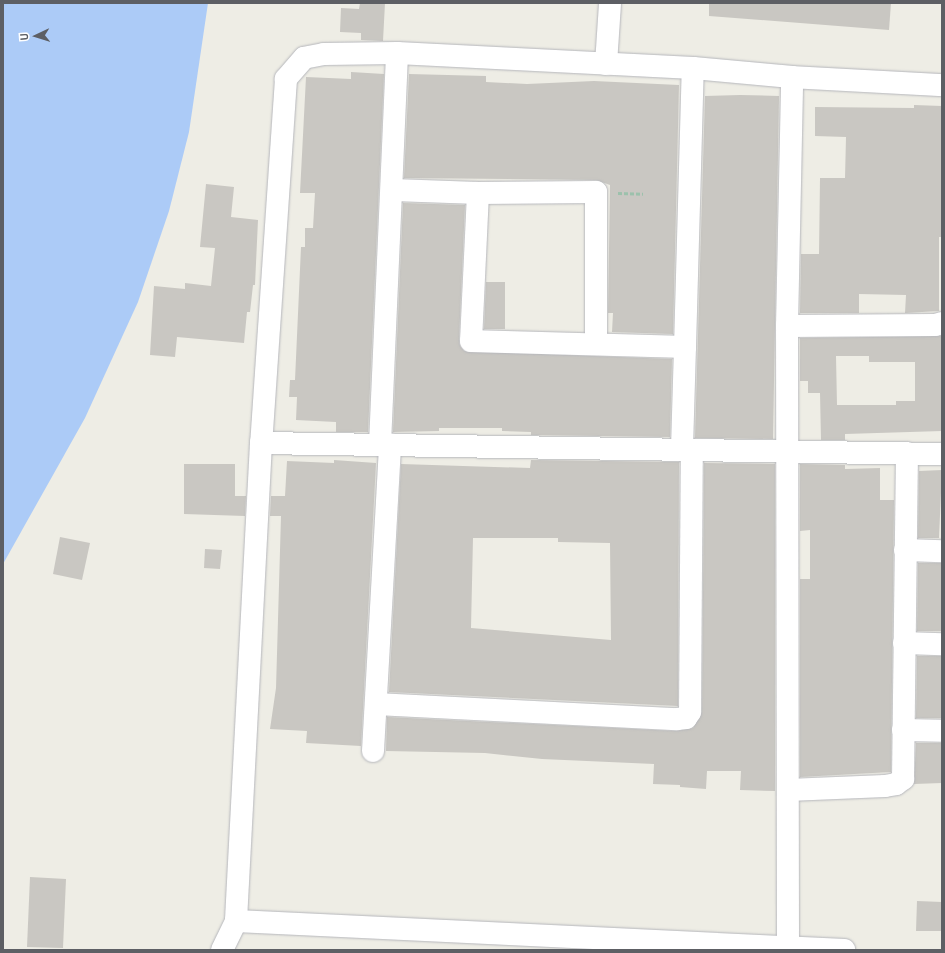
<!DOCTYPE html>
<style>
body{margin:0}
#map{position:relative;width:945px;height:953px;overflow:hidden;background:#eeede5;font-family:"PT Sans",sans-serif}
div>[style]{position:absolute}
[style*='--x']{left:calc(var(--x)*1px);top:calc(var(--y)*1px);width:calc(var(--w)*1px);rotate:calc(var(--a)*1deg)}
.water>*{inset:0;background:#accbf7}
.building>*{inset:0;background:#c9c7c2}
.path>*{height:2.5px;margin-top:-1.25px;transform-origin:0;background:repeating-linear-gradient(90deg,#9cc1ac 0 4px,transparent 0 6px)}
.roads{filter:drop-shadow(0 0 1px #b5b6bb) drop-shadow(0 0 1px #b5b6bb)}
.street>*{height:22px;margin:-11px;padding:0 11px;transform-origin:11px;border-radius:11px;background:#fff}
span{translate:-50% -50%;white-space:nowrap;text-align:center;line-height:1.15;-webkit-text-stroke:3.5px #fff;paint-order:stroke}
.frame{position:absolute;inset:0;border:4px solid #5d5f64;pointer-events:none}
.north{position:absolute;left:16px;top:16px;width:40px;height:40px;-webkit-text-stroke:3px #fff;paint-order:stroke;rotate:266deg;font-size:11px;font-weight:700;line-height:16px;text-align:center;color:#5d5f64}
.north::after{content:'';display:block;margin:auto;width:14px;height:18px;background:#5d5f64;clip-path:polygon(50% 0,100% 100%,50% 72%,0 100%)}
</style>
<div id="map">
<div class="water">
<i style="clip-path:polygon(3px 3px,208px 3px,189px 132px,169px 211px,138px 302px,85px 418px,3px 564px)"></i>
</div>
<div class="building">
<i style="clip-path:polygon(360px 3px,385px 3px,383px 41px,361px 40px,361px 33px,340px 32px,341px 8px,359px 9px)"></i>
<i style="clip-path:polygon(709px 3px,891px 3px,889px 30px,709px 16px)"></i>
<i style="clip-path:polygon(351px 72px,384px 74px,368px 432px,336px 432px,336px 422px,296px 420px,297px 397px,289px 397px,290px 380px,295px 380px,301px 247px,305px 247px,305px 228px,313px 228px,315px 193px,300px 193px,306px 77px,351px 79px)"></i>
<i style="clip-path:polygon(409px 74px,486px 76px,486px 82px,527px 84px,594px 81px,679px 85px,673px 334px,612px 332px,613px 313px,608px 313px,610px 185px,596px 180px,404px 178px)"></i>
<i style="clip-path:polygon(740px 95px,779px 96px,773px 439px,695px 438px,705px 96px)"></i>
<i style="clip-path:polygon(914px 105px,942px 106px,942px 237px,939px 237px,939px 311px,905px 313px,906px 295px,859px 294px,859px 313px,800px 313px,801px 254px,819px 254px,820px 178px,845px 178px,846px 137px,815px 136px,815px 107px,914px 108px)"></i>
<i style="clip-path:polygon(206px 184px,234px 187px,231px 217px,258px 220px,255px 285px,253px 285px,250px 312px,247px 312px,244px 343px,177px 337px,175px 357px,150px 355px,154px 286px,185px 289px,185px 283px,211px 286px,215px 248px,200px 247px)"></i>
<i style="clip-path:polygon(403px 203px,465px 205px,459px 340px,464px 351px,672px 359px,670px 437px,531px 435px,531px 432px,502px 431px,502px 428px,439px 428px,439px 431px,393px 432px)"></i>
<i style="clip-path:polygon(486px 282px,505px 282px,505px 329px,484px 329px)"></i>
<i style="clip-path:polygon(evenodd,942px 336px,942px 431px,845px 434px,845px 440px,821px 440px,820px 393px,808px 393px,808px 381px,800px 381px,800px 338px,942px 336px,836px 356px,869px 356px,869px 362px,915px 362px,915px 401px,896px 401px,896px 405px,837px 405px,836px 356px)"></i>
<i style="clip-path:polygon(334px 460px,376px 463px,361px 746px,306px 743px,307px 731px,270px 729px,276px 688px,281px 516px,270px 516px,271px 496px,285px 496px,287px 461px,334px 463px)"></i>
<i style="clip-path:polygon(evenodd,531px 460px,679px 462px,678px 706px,389px 692px,401px 464px,530px 468px,531px 460px,473px 538px,558px 538px,558px 542px,610px 543px,611px 640px,471px 628px,473px 538px)"></i>
<i style="clip-path:polygon(704px 463px,775px 464px,775px 791px,740px 790px,741px 771px,707px 771px,706px 789px,680px 787px,680px 785px,653px 784px,654px 764px,542px 759px,485px 753px,386px 751px,387px 717px,676px 731px,693px 728px,702px 712px)"></i>
<i style="clip-path:polygon(184px 464px,235px 464px,235px 496px,246px 496px,245px 516px,184px 514px)"></i>
<i style="clip-path:polygon(800px 464px,845px 465px,845px 469px,880px 468px,880px 500px,894px 500px,891px 772px,800px 777px,800px 579px,810px 579px,810px 530px,800px 531px)"></i>
<i style="clip-path:polygon(942px 470px,939px 538px,918px 538px,919px 471px)"></i>
<i style="clip-path:polygon(60px 537px,90px 543px,82px 580px,53px 574px)"></i>
<i style="clip-path:polygon(205px 549px,222px 550px,220px 569px,204px 568px)"></i>
<i style="clip-path:polygon(918px 563px,942px 563px,941px 631px,917px 631px)"></i>
<i style="clip-path:polygon(917px 656px,942px 656px,942px 718px,916px 718px)"></i>
<i style="clip-path:polygon(916px 743px,942px 743px,942px 783px,914px 784px)"></i>
<i style="clip-path:polygon(30px 877px,66px 879px,63px 948px,27px 947px)"></i>
<i style="clip-path:polygon(917px 901px,942px 902px,941px 931px,916px 931px)"></i>
</div>
<div class="path">
<i style="--x:618;--y:193;--w:25;--a:2"></i>
</div>
<div class="roads">
<div class="street">
<i style="--x:606;--y:64;--w:61;--a:-86.2"></i>
<i style="--x:792;--y:77;--w:99;--a:-174.8"></i>
<i style="--x:693;--y:68;--w:296;--a:-177.1"></i>
<i style="--x:397;--y:53;--w:73;--a:179.2"></i>
<i style="--x:324;--y:54;--w:20;--a:169"></i>
<i style="--x:304;--y:58;--w:28;--a:131"></i>
<i style="--x:286;--y:79;--w:365;--a:93.9"></i>
<i style="--x:261;--y:443;--w:479;--a:93"></i>
<i style="--x:236;--y:921;--w:609;--a:2.73"></i>
<i style="--x:393;--y:190;--w:85;--a:2"></i>
<i style="--x:478;--y:193;--w:118;--a:-0.5"></i>
<i style="--x:596;--y:192;--w:152;--a:90"></i>
<i style="--x:478;--y:193;--w:148;--a:92.7"></i>
<i style="--x:471;--y:341;--w:214;--a:1.6"></i>
<i style="--x:685;--y:347;--w:103;--a:91.7"></i>
<i style="--x:787;--y:326;--w:148;--a:-0.4"></i>
<i style="--x:935;--y:325;--w:7;--a:-16"></i>
<i style="--x:685;--y:347;--w:279;--a:-88.4"></i>
<i style="--x:261;--y:443;--w:681;--a:0.93"></i>
<i style="--x:380;--y:444;--w:391;--a:-87.5"></i>
<i style="--x:905;--y:550;--w:37;--a:2"></i>
<i style="--x:904;--y:643;--w:38;--a:2"></i>
<i style="--x:376;--y:704;--w:301;--a:2.9"></i>
<i style="--x:677;--y:719;--w:9;--a:-6"></i>
<i style="--x:686;--y:718;--w:7;--a:-56"></i>
<i style="--x:690;--y:712;--w:262;--a:-89.6"></i>
<i style="--x:903;--y:730;--w:39;--a:1"></i>
<i style="--x:373;--y:751;--w:307;--a:-86.8"></i>
<i style="--x:788;--y:790;--w:97;--a:-2.4"></i>
<i style="--x:885;--y:786;--w:11;--a:-10"></i>
<i style="--x:896;--y:784;--w:9;--a:-36"></i>
<i style="--x:903;--y:779;--w:326;--a:-89.3"></i>
<i style="--x:788;--y:946;--w:620;--a:-90.09"></i>
<i style="--x:787;--y:326;--w:249;--a:-88.8"></i>
<i style="--x:792;--y:77;--w:150;--a:3.1"></i>
<i style="--x:222;--y:950;--w:32;--a:-64"></i>
</div>
</div>
<div class="frame"></div>
<div class="north">U</div>
</div>
